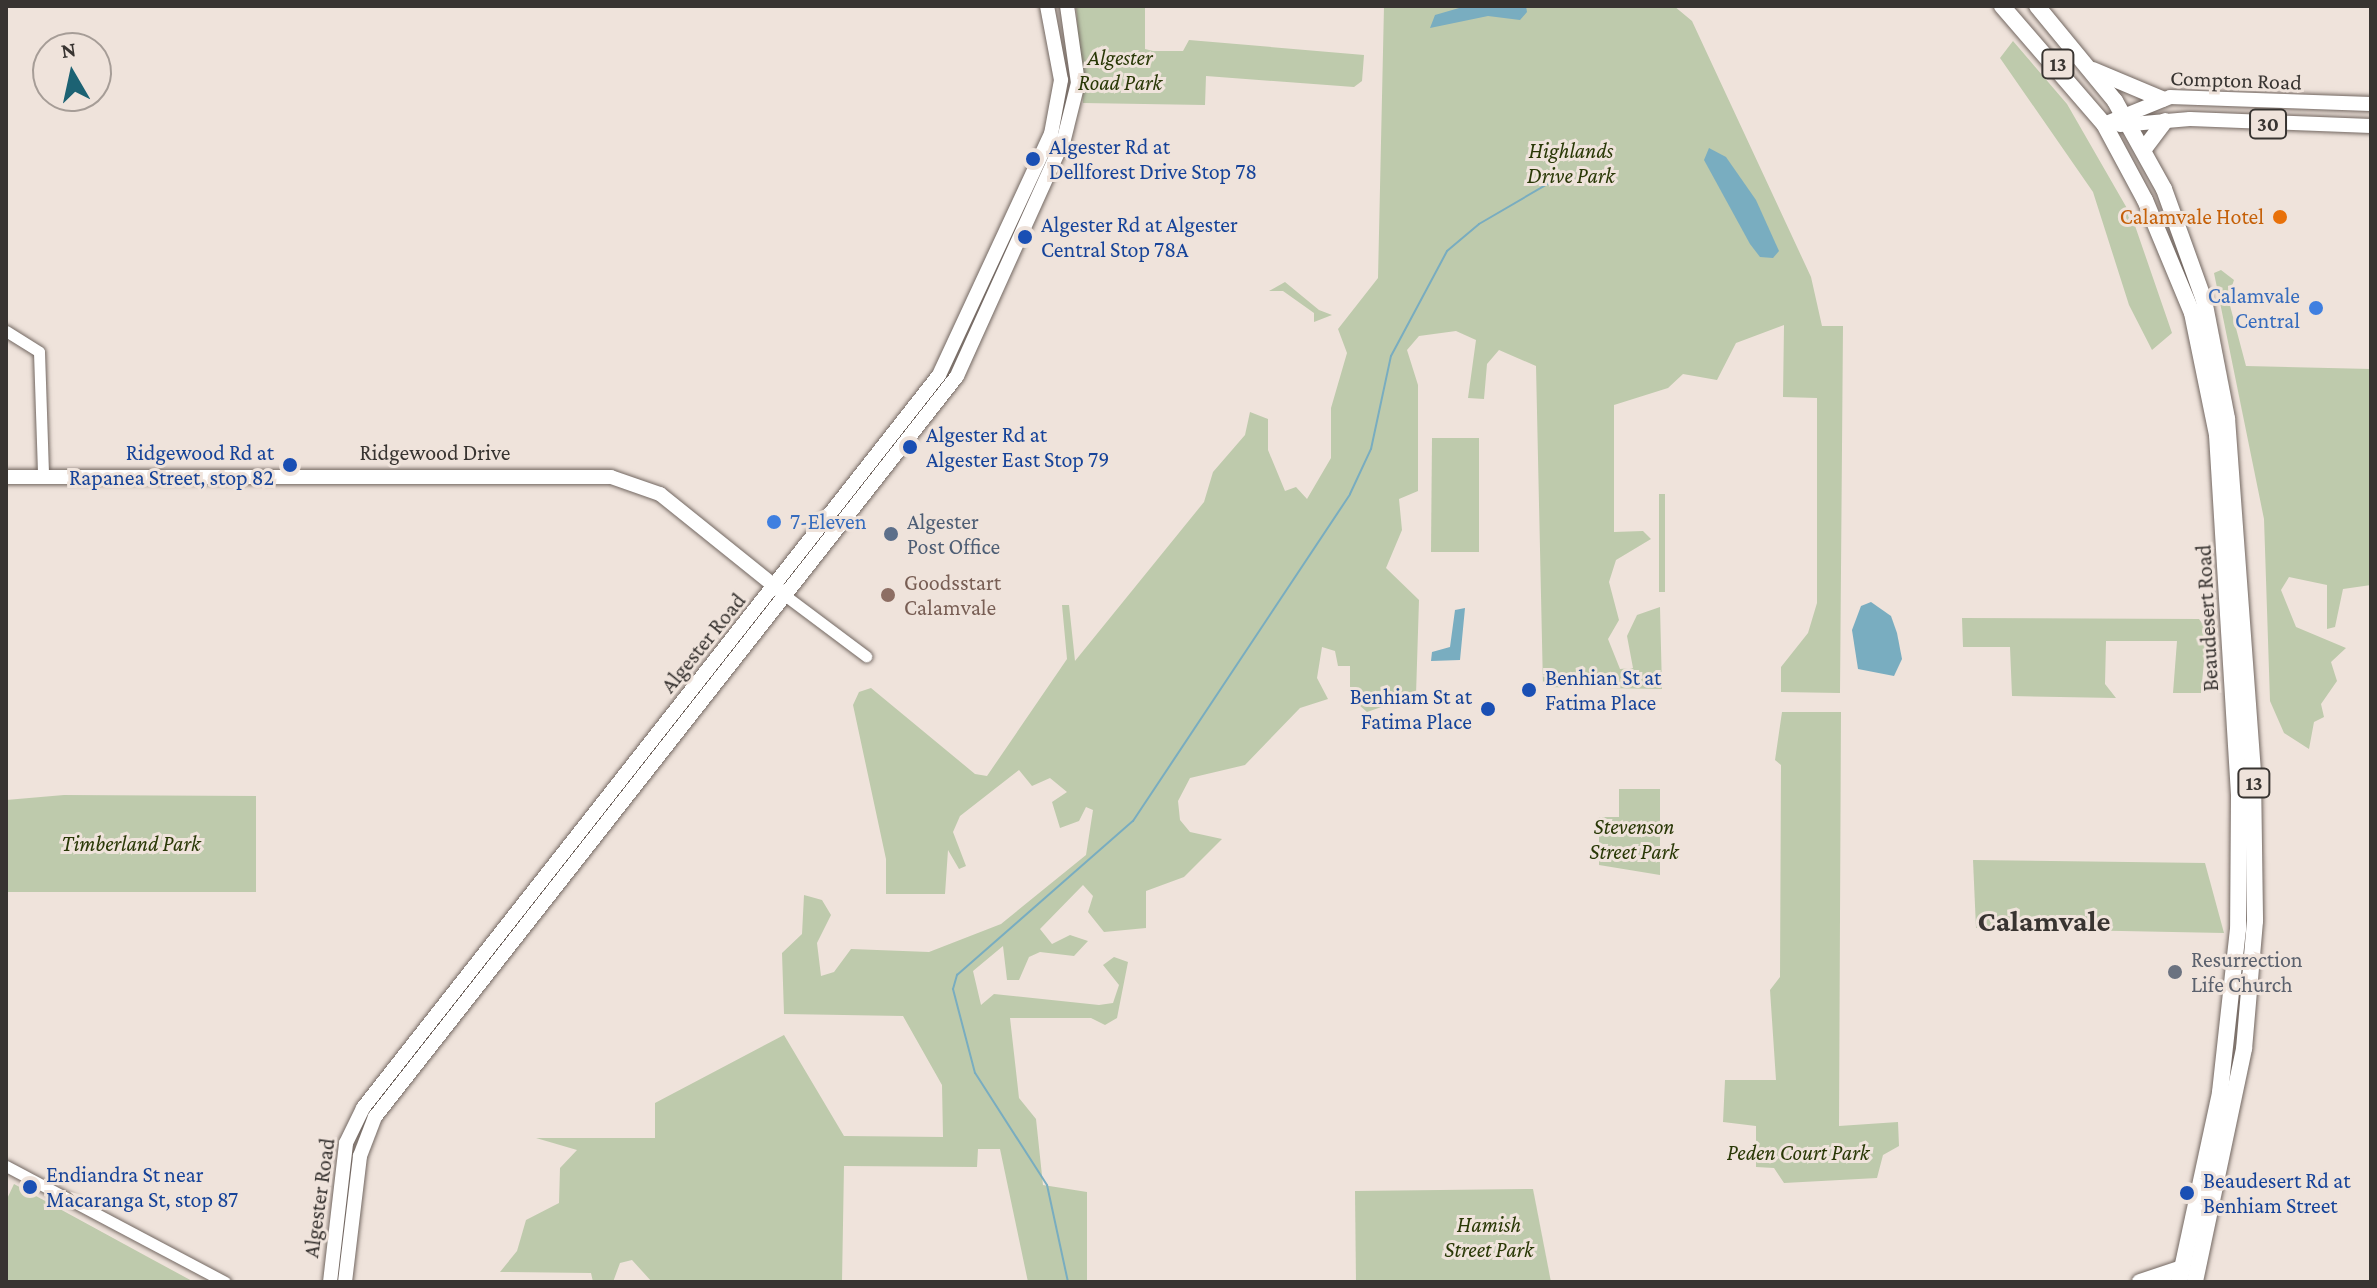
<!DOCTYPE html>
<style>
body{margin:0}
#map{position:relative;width:2377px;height:1288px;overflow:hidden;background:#efe3db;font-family:"Crimson Pro",serif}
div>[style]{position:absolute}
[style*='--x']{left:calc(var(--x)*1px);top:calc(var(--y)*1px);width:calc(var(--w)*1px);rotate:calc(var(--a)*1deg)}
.green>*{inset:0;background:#becaac}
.water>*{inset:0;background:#79adc0}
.stream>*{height:2px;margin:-1px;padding:0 1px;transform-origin:1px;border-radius:1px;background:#79adc0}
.roads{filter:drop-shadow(0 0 2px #726761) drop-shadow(0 0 2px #726761)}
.minor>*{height:11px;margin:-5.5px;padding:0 5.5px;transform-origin:5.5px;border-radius:5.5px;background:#fff}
.major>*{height:14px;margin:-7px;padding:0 7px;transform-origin:7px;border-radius:7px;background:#fff}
.highway>*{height:16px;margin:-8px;padding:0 8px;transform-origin:8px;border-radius:8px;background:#fff}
.dots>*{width:22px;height:22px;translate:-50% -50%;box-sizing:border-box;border:4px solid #efe3db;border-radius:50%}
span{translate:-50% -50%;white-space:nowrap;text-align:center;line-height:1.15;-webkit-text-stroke:6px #efe3db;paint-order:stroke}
.shield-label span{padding:2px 6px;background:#efe3db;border:2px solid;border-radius:6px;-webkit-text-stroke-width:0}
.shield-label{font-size:20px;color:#383431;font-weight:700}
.park-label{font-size:22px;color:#293806;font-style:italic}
.street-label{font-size:22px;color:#383431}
.transit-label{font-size:22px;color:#164399}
.left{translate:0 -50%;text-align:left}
.right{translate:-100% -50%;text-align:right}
.food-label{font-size:22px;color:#c56008}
.shop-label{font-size:22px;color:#366cbe}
.service-label{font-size:22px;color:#4e5e75}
.education-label{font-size:22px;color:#785e54}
.worship-label{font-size:22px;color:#5b616d}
.district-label{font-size:30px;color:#383431;font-weight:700}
.frame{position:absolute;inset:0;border:8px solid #383431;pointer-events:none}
.north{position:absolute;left:32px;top:32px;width:80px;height:80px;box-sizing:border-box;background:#efe3db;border:2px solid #a69d97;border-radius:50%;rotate:351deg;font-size:22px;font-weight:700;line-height:32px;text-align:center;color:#383431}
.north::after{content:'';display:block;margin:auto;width:28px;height:36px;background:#1c6273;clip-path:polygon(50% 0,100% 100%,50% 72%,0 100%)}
</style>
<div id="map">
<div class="green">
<i style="clip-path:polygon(1076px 6px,1145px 6px,1145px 49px,1153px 51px,1183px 51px,1189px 40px,1364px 55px,1362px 81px,1354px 87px,1206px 76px,1205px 105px,1083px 103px)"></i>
<i style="clip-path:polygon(1384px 6px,1674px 6px,1692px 21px,1811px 277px,1822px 326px,1843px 326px,1840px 693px,1781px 692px,1781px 667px,1808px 633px,1817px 603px,1817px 398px,1783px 397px,1784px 325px,1736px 343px,1717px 380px,1683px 374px,1668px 388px,1614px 405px,1614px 532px,1643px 531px,1651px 539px,1616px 560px,1609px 582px,1619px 620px,1608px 639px,1620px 669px,1633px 668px,1627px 636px,1637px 615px,1660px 607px,1662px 689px,1543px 687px,1536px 366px,1499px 350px,1487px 364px,1484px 399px,1468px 398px,1476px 340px,1456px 331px,1419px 336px,1407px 350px,1418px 385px,1418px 491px,1399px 499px,1402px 530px,1386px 568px,1419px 600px,1416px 695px,1367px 712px,1350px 697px,1350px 666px,1338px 666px,1335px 651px,1322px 647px,1317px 678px,1328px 699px,1300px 708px,1245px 765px,1190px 778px,1178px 801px,1180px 820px,1190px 832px,1222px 839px,1184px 877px,1146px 891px,1146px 928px,1104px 932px,1088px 912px,1093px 896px,1083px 885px,1040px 929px,1052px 944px,1070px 935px,1088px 941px,1074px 956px,1040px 952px,1029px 957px,1019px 980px,1007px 980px,1003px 946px,973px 971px,981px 1005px,994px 994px,1099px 1005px,1113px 1003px,1119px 985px,1103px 965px,1114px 957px,1128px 962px,1117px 1018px,1105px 1025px,1091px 1018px,1010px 1018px,1019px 1098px,1036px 1119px,1043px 1185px,1087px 1192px,1087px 1282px,1028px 1282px,1000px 1149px,978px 1149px,977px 1167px,844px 1166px,842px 1282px,652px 1282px,632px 1260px,620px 1263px,613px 1282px,593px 1282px,591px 1273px,500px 1272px,517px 1251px,526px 1220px,559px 1203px,560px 1168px,577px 1150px,536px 1138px,655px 1138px,655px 1103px,784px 1035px,844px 1136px,943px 1137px,942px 1085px,903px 1016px,784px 1014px,782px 953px,802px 934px,804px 895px,822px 900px,831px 915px,817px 943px,821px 976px,834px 972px,851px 949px,929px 952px,1001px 924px,1086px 855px,1093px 810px,1086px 807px,1079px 821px,1060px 828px,1052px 802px,1067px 792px,1050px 778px,1032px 786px,1019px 770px,960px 816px,953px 832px,966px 866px,959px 869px,948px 850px,945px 894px,886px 894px,886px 859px,853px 705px,859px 692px,871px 688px,975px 774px,987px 776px,1067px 659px,1062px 605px,1069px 605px,1075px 661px,1204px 502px,1213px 472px,1245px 435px,1250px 412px,1268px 419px,1268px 450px,1285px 491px,1296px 487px,1307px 499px,1331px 458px,1331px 408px,1347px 353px,1338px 329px,1378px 278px)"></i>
<i style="clip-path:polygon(2013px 41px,2067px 104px,2132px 217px,2172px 333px,2152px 350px,2129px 305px,2093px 192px,2000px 58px)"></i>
<i style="clip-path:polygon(2221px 270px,2234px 280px,2228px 298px,2246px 366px,2371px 369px,2371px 585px,2343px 589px,2335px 627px,2327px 629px,2327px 585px,2289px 577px,2281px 590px,2296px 627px,2346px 648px,2331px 662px,2337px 681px,2321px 704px,2324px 717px,2314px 722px,2309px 749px,2284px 733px,2270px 701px,2264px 519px,2214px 273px)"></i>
<i style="clip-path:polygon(1285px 282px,1319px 310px,1332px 315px,1314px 322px,1314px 313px,1283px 291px,1269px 291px)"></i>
<i style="clip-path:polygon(1432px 438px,1479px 438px,1479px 552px,1431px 552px)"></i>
<i style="clip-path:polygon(1659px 494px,1665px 494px,1665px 592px,1659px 592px)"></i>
<i style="clip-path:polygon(1962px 618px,2199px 619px,2207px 630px,2201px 693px,2173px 693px,2177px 641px,2106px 641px,2105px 684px,2116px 698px,2012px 696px,2010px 647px,1963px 647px)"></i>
<i style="clip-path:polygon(1782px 712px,1841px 712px,1839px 1126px,1898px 1122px,1899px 1146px,1883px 1155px,1877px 1178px,1784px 1183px,1774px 1168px,1756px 1167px,1756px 1126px,1723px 1122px,1725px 1080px,1776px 1080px,1770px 990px,1780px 977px,1781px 765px,1775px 760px)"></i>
<i style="clip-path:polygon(1619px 789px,1660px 789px,1660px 875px,1599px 865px,1599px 817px,1619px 817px)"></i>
<i style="clip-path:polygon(64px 795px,256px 796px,256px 892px,6px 892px,6px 800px)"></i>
<i style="clip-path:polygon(1973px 860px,2205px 863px,2224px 933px,1976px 928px)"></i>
<i style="clip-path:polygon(14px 1184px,146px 1256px,194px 1282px,6px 1282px,6px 1201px)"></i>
<i style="clip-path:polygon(1533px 1189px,1551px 1282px,1356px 1282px,1355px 1191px)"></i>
</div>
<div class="water">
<i style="clip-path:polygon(1466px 6px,1526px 6px,1527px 12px,1520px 20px,1488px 16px,1430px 28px,1435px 15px)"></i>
<i style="clip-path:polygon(1709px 148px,1726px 157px,1756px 200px,1779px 251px,1773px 258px,1760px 257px,1750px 244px,1704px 160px)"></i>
<i style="clip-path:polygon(1871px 602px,1891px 616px,1897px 633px,1902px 659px,1894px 676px,1858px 669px,1852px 630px,1861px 606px)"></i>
<i style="clip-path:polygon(1465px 608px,1460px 660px,1431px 661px,1432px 652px,1450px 647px,1455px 610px)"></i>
</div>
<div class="stream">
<i style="--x:1068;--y:1282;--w:99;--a:-102.2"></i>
<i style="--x:1047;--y:1185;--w:133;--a:-122.7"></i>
<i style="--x:975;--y:1073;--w:87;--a:-104.7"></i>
<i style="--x:953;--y:989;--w:15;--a:-74"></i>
<i style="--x:957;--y:975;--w:234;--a:-41.2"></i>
<i style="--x:1133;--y:821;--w:392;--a:-56.4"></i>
<i style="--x:1350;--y:494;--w:50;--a:-65"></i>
<i style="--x:1371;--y:449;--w:95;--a:-77.9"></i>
<i style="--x:1391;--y:356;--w:119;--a:-61.9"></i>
<i style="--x:1447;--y:251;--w:42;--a:-40.2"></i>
<i style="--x:1479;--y:224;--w:97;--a:-30.3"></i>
</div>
<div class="roads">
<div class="minor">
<i style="--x:6;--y:331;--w:39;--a:32"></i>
<i style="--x:39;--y:352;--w:122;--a:88.1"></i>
<i style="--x:787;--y:597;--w:99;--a:36.8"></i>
<i style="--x:6;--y:1166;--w:248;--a:27.9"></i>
</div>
<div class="major">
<i style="--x:2104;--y:124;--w:71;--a:-22.2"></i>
<i style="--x:2170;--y:97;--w:201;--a:2"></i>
<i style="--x:2120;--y:125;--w:70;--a:-4.9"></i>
<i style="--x:2190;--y:119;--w:181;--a:2.2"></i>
<i style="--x:6;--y:477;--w:605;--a:0"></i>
<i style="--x:611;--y:477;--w:52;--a:19.1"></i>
<i style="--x:660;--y:494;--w:158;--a:38.8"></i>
<i style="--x:330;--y:1282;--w:140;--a:-83.4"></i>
<i style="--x:346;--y:1143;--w:39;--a:-64"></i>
<i style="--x:363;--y:1108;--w:932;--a:-51.84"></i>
<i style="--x:939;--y:375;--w:266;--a:-65.1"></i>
<i style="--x:1051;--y:134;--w:55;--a:-79.5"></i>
<i style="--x:1061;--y:80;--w:75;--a:-100.7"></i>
<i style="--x:345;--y:1282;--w:127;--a:-83.2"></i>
<i style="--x:360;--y:1156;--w:42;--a:-69"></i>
<i style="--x:375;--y:1117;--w:942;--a:-51.85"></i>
<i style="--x:957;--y:376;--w:260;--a:-65.7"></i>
<i style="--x:1064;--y:139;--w:58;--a:-76"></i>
<i style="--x:1078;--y:83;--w:78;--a:-98.1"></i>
</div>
<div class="highway">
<i style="--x:2002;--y:6;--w:156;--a:49.2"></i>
<i style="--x:2104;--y:124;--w:86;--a:61.7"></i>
<i style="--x:2145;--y:200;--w:122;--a:67.4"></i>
<i style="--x:2192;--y:313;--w:125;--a:78.4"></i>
<i style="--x:2217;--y:435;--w:363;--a:86.5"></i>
<i style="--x:2239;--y:797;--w:132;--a:90.4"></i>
<i style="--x:2238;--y:929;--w:165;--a:96.3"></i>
<i style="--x:2220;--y:1093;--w:193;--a:102.2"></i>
<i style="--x:2037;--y:6;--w:123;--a:50.6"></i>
<i style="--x:2115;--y:101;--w:101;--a:60.9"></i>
<i style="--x:2164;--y:189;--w:118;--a:70.2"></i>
<i style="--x:2204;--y:300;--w:120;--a:79"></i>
<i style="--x:2227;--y:418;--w:357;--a:85.8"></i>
<i style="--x:2253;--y:774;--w:147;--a:89.2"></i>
<i style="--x:2255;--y:921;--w:128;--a:94.9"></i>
<i style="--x:2244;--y:1049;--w:238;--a:101.9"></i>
<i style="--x:2093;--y:70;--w:75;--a:22.8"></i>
<i style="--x:2144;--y:149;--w:35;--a:-53"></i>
<i style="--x:2140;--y:1282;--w:44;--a:-18.4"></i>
</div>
</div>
<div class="dots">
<i style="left:1033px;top:159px;background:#1a4fb4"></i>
<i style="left:2280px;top:217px;background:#e8710a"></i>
<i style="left:1025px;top:237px;background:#1a4fb4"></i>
<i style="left:2316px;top:308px;background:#3f7fe0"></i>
<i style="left:910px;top:447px;background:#1a4fb4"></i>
<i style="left:290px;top:465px;background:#1a4fb4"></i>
<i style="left:774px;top:522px;background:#3f7fe0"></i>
<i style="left:891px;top:534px;background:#5c6f8a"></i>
<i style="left:888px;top:595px;background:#8d6e63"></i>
<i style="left:1529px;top:690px;background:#1a4fb4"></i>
<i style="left:1488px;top:709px;background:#1a4fb4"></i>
<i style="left:2175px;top:972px;background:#6b7280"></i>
<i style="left:30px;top:1187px;background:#1a4fb4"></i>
<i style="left:2187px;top:1193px;background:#1a4fb4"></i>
</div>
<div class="shield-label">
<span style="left:2058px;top:64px">13</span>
<span style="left:2268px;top:124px">30</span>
<span style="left:2254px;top:783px">13</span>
</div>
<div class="park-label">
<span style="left:1120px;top:70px">Algester<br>Road Park</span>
<span style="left:1571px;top:163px">Highlands<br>Drive Park</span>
<span style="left:1634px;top:839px">Stevenson<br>Street Park</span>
<span style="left:131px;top:844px">Timberland Park</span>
<span style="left:1798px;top:1153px">Peden Court Park</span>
<span style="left:1489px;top:1237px">Hamish<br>Street Park</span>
</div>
<div class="street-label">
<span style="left:2236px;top:80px;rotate:2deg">Compton Road</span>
<span style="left:435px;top:453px">Ridgewood Drive</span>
<span style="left:2207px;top:618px;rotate:-93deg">Beaudesert Road</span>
<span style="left:703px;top:643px;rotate:-51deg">Algester Road</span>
<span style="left:319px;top:1198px;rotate:-82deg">Algester Road</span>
</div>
<div class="transit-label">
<span class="left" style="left:1049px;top:159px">Algester Rd at<br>Dellforest Drive Stop 78</span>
<span class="left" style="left:1041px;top:237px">Algester Rd at Algester<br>Central Stop 78A</span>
<span class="left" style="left:926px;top:447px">Algester Rd at<br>Algester East Stop 79</span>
<span class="right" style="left:274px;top:465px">Ridgewood Rd at<br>Rapanea Street, stop 82</span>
<span class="left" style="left:1545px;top:690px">Benhian St at<br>Fatima Place</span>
<span class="right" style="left:1472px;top:709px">Benhiam St at<br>Fatima Place</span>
<span class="left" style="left:46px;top:1187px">Endiandra St near<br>Macaranga St, stop 87</span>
<span class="left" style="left:2203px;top:1193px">Beaudesert Rd at<br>Benhiam Street</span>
</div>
<div class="food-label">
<span class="right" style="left:2264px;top:217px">Calamvale Hotel</span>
</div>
<div class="shop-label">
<span class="right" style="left:2300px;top:308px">Calamvale<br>Central</span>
<span class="left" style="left:790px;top:522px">7-Eleven</span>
</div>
<div class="service-label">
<span class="left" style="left:907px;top:534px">Algester<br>Post Office</span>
</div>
<div class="education-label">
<span class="left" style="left:904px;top:595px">Goodsstart<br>Calamvale</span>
</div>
<div class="worship-label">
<span class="left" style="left:2191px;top:972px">Resurrection<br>Life Church</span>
</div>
<div class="district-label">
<span style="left:2044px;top:921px">Calamvale</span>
</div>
<div class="frame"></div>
<div class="north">N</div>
</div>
